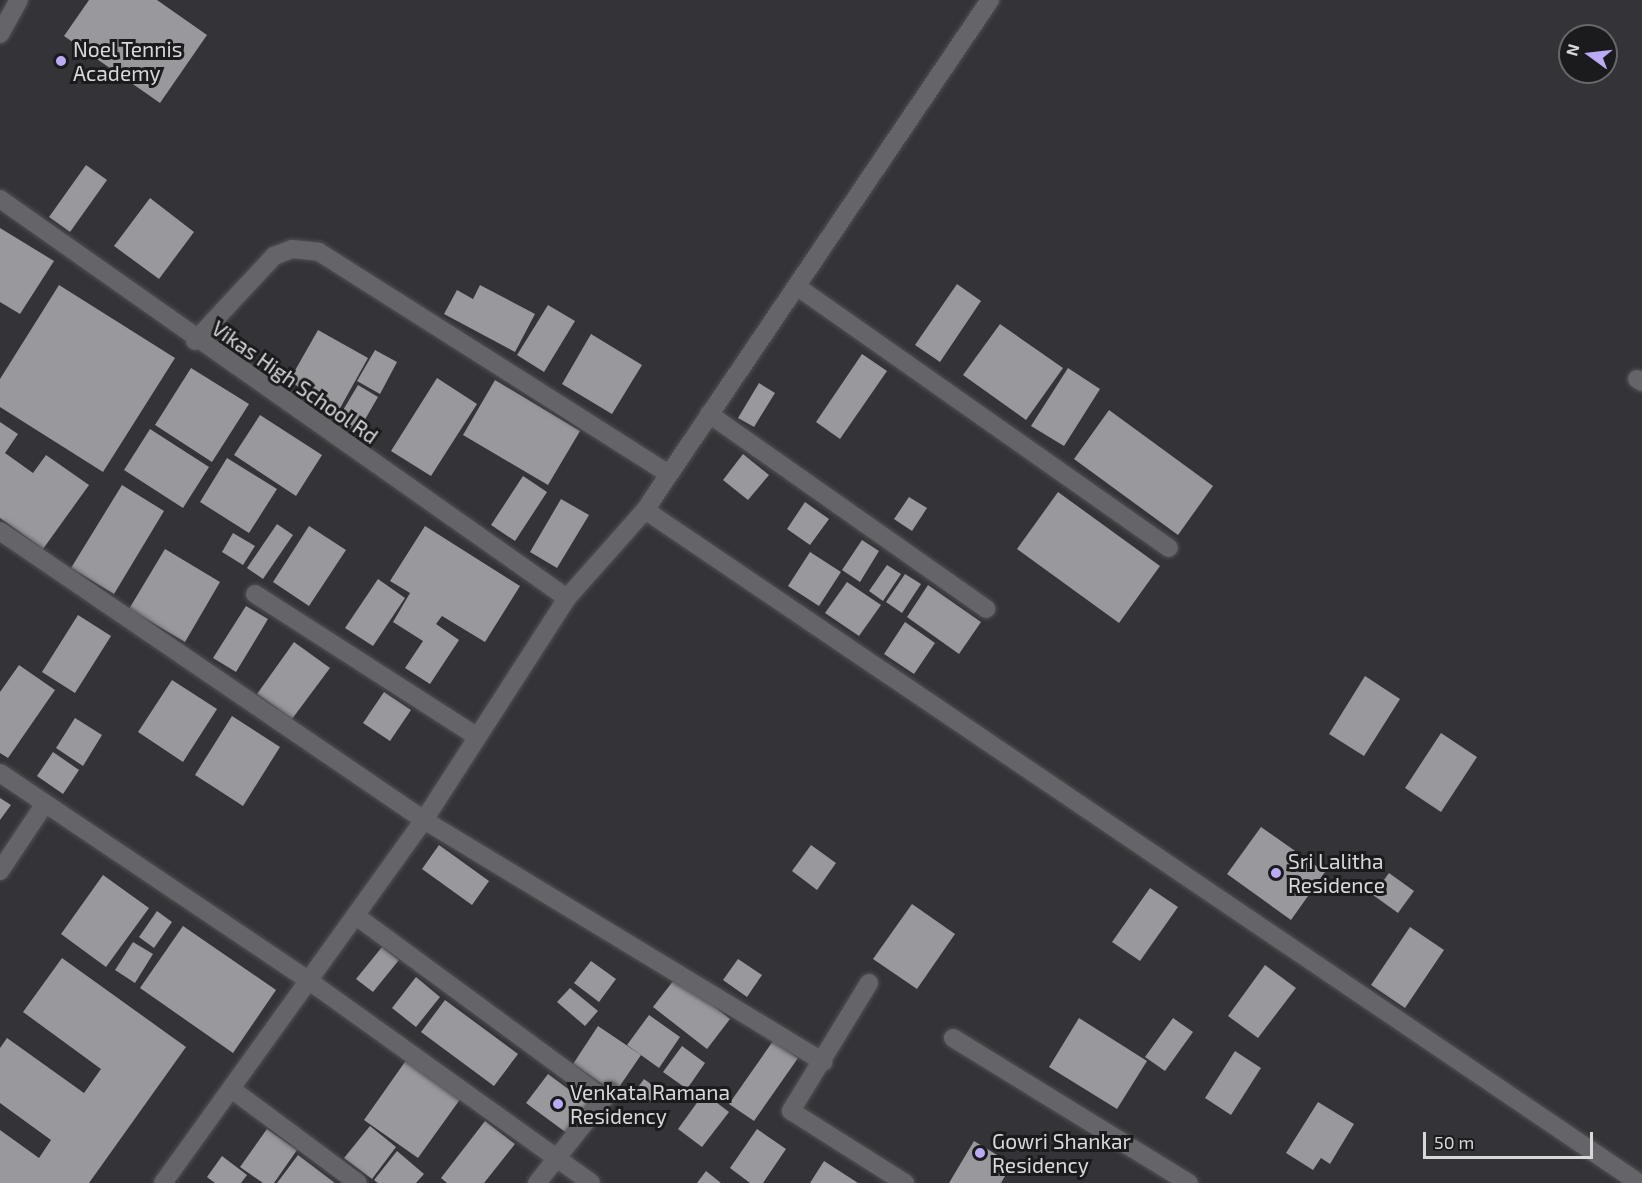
<!DOCTYPE html>
<style>
body{margin:0}
#map{position:relative;width:1642px;height:1183px;overflow:hidden;background:#343337;font-family:"Exo 2",sans-serif}
div>[style]{position:absolute}
[style*='--x']{left:calc(var(--x)*1px);top:calc(var(--y)*1px);width:calc(var(--w)*1px);rotate:calc(var(--a)*1deg)}
.building>*{inset:0;background:#99989d}
.roads{filter:drop-shadow(0 0 2px #505053) drop-shadow(0 0 2px #505053)}
.minor>*{height:18px;margin:-9px;padding:0 9px;transform-origin:9px;border-radius:9px;background:#656469}
.dots>*{width:16px;height:16px;translate:-50% -50%;box-sizing:border-box;border:3px solid #1b1b1d;border-radius:50%}
span{translate:-50% -50%;white-space:nowrap;text-align:center;line-height:1.15;-webkit-text-stroke:6px #1b1b1d;paint-order:stroke}
.poi-label{font-size:21px;color:#d8d7da}
.left{translate:0 -50%;text-align:left}
.street-label{font-size:21px;color:#d8d7da}
.north{position:absolute;left:1558px;top:24px;width:60px;height:60px;box-sizing:border-box;background:#1b1b1d;border:2px solid #676669;border-radius:50%;rotate:285deg;font-size:16px;font-weight:700;line-height:24px;text-align:center;color:#d8d7da}
.north::after{content:'';display:block;margin:auto;width:21px;height:27px;background:#bbaaf6;clip-path:polygon(50% 0,100% 100%,50% 72%,0 100%)}
.scale{position:absolute;left:1423px;top:1132px;width:170px;height:27px;box-sizing:border-box;border:3px solid #d8d7da;border-top:0;padding-left:8px;font-size:18px;line-height:21px;white-space:nowrap;color:#d8d7da;-webkit-text-stroke:4px #1b1b1d;paint-order:stroke}
</style>
<div id="map">
<div class="building">
<i style="clip-path:polygon(89px 0,157px 0,207px 35px,160px 103px,64px 36px)"></i>
<i style="clip-path:polygon(86px 165px,107px 180px,70px 232px,49px 217px)"></i>
<i style="clip-path:polygon(150px 198px,194px 232px,159px 279px,114px 246px)"></i>
<i style="clip-path:polygon(0 228px,54px 261px,20px 314px,0 302px)"></i>
<i style="clip-path:polygon(957px 284px,981px 301px,940px 362px,915px 345px)"></i>
<i style="clip-path:polygon(59px 285px,175px 358px,103px 472px,0 407px,0 379px)"></i>
<i style="clip-path:polygon(480px 285px,535px 314px,515px 352px,444px 314px,457px 290px,473px 299px)"></i>
<i style="clip-path:polygon(548px 305px,575px 321px,544px 372px,517px 355px)"></i>
<i style="clip-path:polygon(1000px 324px,1063px 368px,1026px 420px,963px 375px)"></i>
<i style="clip-path:polygon(318px 330px,368px 358px,339px 410px,289px 381px)"></i>
<i style="clip-path:polygon(591px 334px,642px 365px,612px 414px,562px 384px)"></i>
<i style="clip-path:polygon(375px 350px,397px 362px,380px 394px,357px 381px)"></i>
<i style="clip-path:polygon(862px 354px,887px 371px,840px 439px,816px 422px)"></i>
<i style="clip-path:polygon(191px 368px,249px 404px,212px 462px,155px 425px)"></i>
<i style="clip-path:polygon(1068px 368px,1100px 389px,1064px 446px,1031px 426px)"></i>
<i style="clip-path:polygon(437px 378px,477px 404px,431px 476px,391px 451px)"></i>
<i style="clip-path:polygon(495px 380px,580px 431px,548px 485px,463px 435px)"></i>
<i style="clip-path:polygon(759px 383px,775px 393px,754px 427px,738px 418px)"></i>
<i style="clip-path:polygon(358px 385px,378px 397px,356px 435px,336px 422px)"></i>
<i style="clip-path:polygon(1109px 410px,1213px 486px,1178px 535px,1074px 459px)"></i>
<i style="clip-path:polygon(260px 415px,322px 455px,296px 496px,234px 455px)"></i>
<i style="clip-path:polygon(0 422px,18px 434px,5px 453px,33px 473px,46px 455px,89px 485px,43px 549px,0 518px)"></i>
<i style="clip-path:polygon(150px 429px,209px 467px,183px 508px,124px 470px)"></i>
<i style="clip-path:polygon(743px 454px,769px 475px,748px 500px,723px 480px)"></i>
<i style="clip-path:polygon(227px 458px,277px 489px,249px 533px,200px 502px)"></i>
<i style="clip-path:polygon(523px 476px,547px 492px,515px 541px,491px 525px)"></i>
<i style="clip-path:polygon(122px 485px,164px 511px,114px 594px,71px 568px)"></i>
<i style="clip-path:polygon(1058px 492px,1160px 566px,1119px 623px,1017px 549px)"></i>
<i style="clip-path:polygon(909px 497px,927px 508px,912px 531px,894px 519px)"></i>
<i style="clip-path:polygon(561px 499px,589px 515px,557px 568px,530px 552px)"></i>
<i style="clip-path:polygon(805px 502px,829px 519px,810px 545px,787px 529px)"></i>
<i style="clip-path:polygon(277px 524px,293px 535px,263px 579px,247px 568px)"></i>
<i style="clip-path:polygon(309px 526px,346px 550px,309px 606px,273px 582px)"></i>
<i style="clip-path:polygon(425px 526px,520px 586px,485px 642px,442px 616px,436px 624px,459px 640px,430px 684px,405px 668px,423px 641px,393px 622px,410px 593px,390px 581px)"></i>
<i style="clip-path:polygon(233px 533px,255px 546px,243px 565px,222px 552px)"></i>
<i style="clip-path:polygon(862px 540px,879px 551px,860px 582px,842px 570px)"></i>
<i style="clip-path:polygon(165px 549px,220px 582px,185px 642px,129px 609px)"></i>
<i style="clip-path:polygon(810px 552px,841px 572px,819px 606px,788px 586px)"></i>
<i style="clip-path:polygon(887px 565px,901px 574px,883px 601px,869px 591px)"></i>
<i style="clip-path:polygon(905px 574px,921px 584px,902px 613px,886px 602px)"></i>
<i style="clip-path:polygon(378px 579px,405px 598px,373px 646px,345px 628px)"></i>
<i style="clip-path:polygon(847px 582px,881px 605px,859px 636px,825px 613px)"></i>
<i style="clip-path:polygon(928px 585px,981px 622px,959px 654px,907px 617px)"></i>
<i style="clip-path:polygon(246px 606px,268px 619px,236px 672px,213px 658px)"></i>
<i style="clip-path:polygon(78px 615px,111px 636px,75px 693px,42px 672px)"></i>
<i style="clip-path:polygon(905px 622px,935px 643px,914px 674px,884px 654px)"></i>
<i style="clip-path:polygon(294px 642px,330px 668px,292px 719px,257px 694px)"></i>
<i style="clip-path:polygon(19px 665px,55px 690px,8px 758px,0 753px,0 692px)"></i>
<i style="clip-path:polygon(1365px 676px,1400px 699px,1364px 756px,1329px 734px)"></i>
<i style="clip-path:polygon(172px 680px,217px 709px,183px 762px,138px 732px)"></i>
<i style="clip-path:polygon(384px 692px,411px 710px,390px 741px,363px 723px)"></i>
<i style="clip-path:polygon(232px 716px,280px 747px,243px 806px,195px 775px)"></i>
<i style="clip-path:polygon(75px 718px,102px 735px,83px 766px,56px 748px)"></i>
<i style="clip-path:polygon(1441px 733px,1477px 757px,1441px 812px,1405px 788px)"></i>
<i style="clip-path:polygon(53px 752px,79px 770px,63px 794px,37px 776px)"></i>
<i style="clip-path:polygon(0 798px,11px 805px,0 820px)"></i>
<i style="clip-path:polygon(1261px 827px,1325px 872px,1291px 920px,1227px 874px)"></i>
<i style="clip-path:polygon(439px 845px,489px 881px,472px 905px,422px 869px)"></i>
<i style="clip-path:polygon(811px 845px,836px 863px,817px 890px,792px 871px)"></i>
<i style="clip-path:polygon(1389px 873px,1414px 891px,1398px 913px,1373px 895px)"></i>
<i style="clip-path:polygon(103px 875px,149px 908px,106px 967px,61px 934px)"></i>
<i style="clip-path:polygon(1150px 888px,1178px 907px,1140px 961px,1112px 942px)"></i>
<i style="clip-path:polygon(912px 904px,955px 934px,917px 989px,873px 959px)"></i>
<i style="clip-path:polygon(157px 911px,172px 922px,154px 948px,139px 937px)"></i>
<i style="clip-path:polygon(183px 926px,276px 990px,233px 1053px,140px 988px)"></i>
<i style="clip-path:polygon(1410px 927px,1444px 950px,1405px 1008px,1371px 985px)"></i>
<i style="clip-path:polygon(133px 942px,153px 954px,135px 983px,115px 970px)"></i>
<i style="clip-path:polygon(382px 947px,399px 960px,373px 992px,356px 979px)"></i>
<i style="clip-path:polygon(62px 958px,186px 1047px,89px 1183px,0 1183px,0 1130px,39px 1158px,51px 1140px,0 1103px,0 1048px,7px 1038px,84px 1093px,101px 1069px,23px 1012px)"></i>
<i style="clip-path:polygon(738px 959px,762px 975px,747px 997px,723px 980px)"></i>
<i style="clip-path:polygon(591px 961px,616px 979px,599px 1002px,574px 983px)"></i>
<i style="clip-path:polygon(1265px 965px,1296px 988px,1258px 1038px,1228px 1016px)"></i>
<i style="clip-path:polygon(677px 976px,730px 1019px,707px 1049px,653px 1007px)"></i>
<i style="clip-path:polygon(416px 977px,440px 997px,416px 1027px,392px 1008px)"></i>
<i style="clip-path:polygon(570px 988px,598px 1011px,585px 1026px,557px 1002px)"></i>
<i style="clip-path:polygon(445px 1000px,518px 1054px,494px 1086px,421px 1032px)"></i>
<i style="clip-path:polygon(649px 1015px,680px 1037px,659px 1068px,627px 1045px)"></i>
<i style="clip-path:polygon(1079px 1018px,1147px 1061px,1117px 1109px,1049px 1067px)"></i>
<i style="clip-path:polygon(1173px 1018px,1193px 1032px,1165px 1071px,1145px 1057px)"></i>
<i style="clip-path:polygon(598px 1026px,641px 1055px,615px 1093px,573px 1064px)"></i>
<i style="clip-path:polygon(773px 1041px,798px 1058px,754px 1121px,729px 1104px)"></i>
<i style="clip-path:polygon(682px 1046px,705px 1063px,687px 1089px,663px 1072px)"></i>
<i style="clip-path:polygon(1235px 1051px,1261px 1068px,1231px 1115px,1205px 1098px)"></i>
<i style="clip-path:polygon(407px 1059px,461px 1098px,418px 1158px,364px 1120px)"></i>
<i style="clip-path:polygon(548px 1074px,590px 1105px,568px 1134px,526px 1103px)"></i>
<i style="clip-path:polygon(644px 1079px,659px 1090px,651px 1101px,636px 1090px)"></i>
<i style="clip-path:polygon(704px 1093px,729px 1112px,702px 1147px,678px 1129px)"></i>
<i style="clip-path:polygon(1318px 1102px,1354px 1124px,1330px 1164px,1321px 1158px,1313px 1170px,1286px 1153px)"></i>
<i style="clip-path:polygon(485px 1121px,515px 1144px,484px 1183px,447px 1183px,441px 1178px)"></i>
<i style="clip-path:polygon(370px 1126px,396px 1147px,372px 1179px,344px 1158px)"></i>
<i style="clip-path:polygon(267px 1129px,297px 1150px,274px 1183px,263px 1183px,240px 1167px)"></i>
<i style="clip-path:polygon(757px 1129px,786px 1149px,763px 1183px,750px 1183px,730px 1168px)"></i>
<i style="clip-path:polygon(974px 1141px,1012px 1164px,1001px 1183px,949px 1183px)"></i>
<i style="clip-path:polygon(397px 1151px,424px 1174px,416px 1183px,378px 1183px,374px 1180px)"></i>
<i style="clip-path:polygon(298px 1155px,335px 1183px,277px 1183px)"></i>
<i style="clip-path:polygon(222px 1156px,247px 1175px,241px 1183px,215px 1183px,207px 1177px)"></i>
<i style="clip-path:polygon(824px 1161px,858px 1183px,810px 1183px)"></i>
<i style="clip-path:polygon(706px 1171px,721px 1183px,697px 1183px)"></i>
</div>
<div class="roads">
<div class="minor">
<i style="--x:0;--y:34;--w:39;--a:-61"></i>
<i style="--x:0;--y:199;--w:693;--a:35.13"></i>
<i style="--x:799;--y:288;--w:452;--a:35.1"></i>
<i style="--x:195;--y:341;--w:116;--a:-47.1"></i>
<i style="--x:274;--y:256;--w:19;--a:-21"></i>
<i style="--x:292;--y:249;--w:27;--a:6"></i>
<i style="--x:319;--y:252;--w:412;--a:32.4"></i>
<i style="--x:1637;--y:379;--w:6;--a:31"></i>
<i style="--x:709;--y:414;--w:339;--a:35.1"></i>
<i style="--x:645;--y:510;--w:1200;--a:34.1"></i>
<i style="--x:0;--y:531;--w:513;--a:34.28"></i>
<i style="--x:424;--y:820;--w:467;--a:31.2"></i>
<i style="--x:255;--y:594;--w:263;--a:32.7"></i>
<i style="--x:0;--y:773;--w:376;--a:33.9"></i>
<i style="--x:312;--y:983;--w:343;--a:35.6"></i>
<i style="--x:0;--y:871;--w:79;--a:-56.3"></i>
<i style="--x:356;--y:916;--w:308;--a:36.3"></i>
<i style="--x:869;--y:983;--w:150;--a:121.4"></i>
<i style="--x:791;--y:1111;--w:135;--a:32.3"></i>
<i style="--x:953;--y:1038;--w:277;--a:31.6"></i>
<i style="--x:234;--y:1091;--w:154;--a:36.6"></i>
<i style="--x:163;--y:1183;--w:447;--a:-54.3"></i>
<i style="--x:424;--y:820;--w:264;--a:-57.2"></i>
<i style="--x:567;--y:598;--w:118;--a:-48.4"></i>
<i style="--x:645;--y:510;--w:616;--a:-55.92"></i>
<i style="--x:537;--y:1183;--w:117;--a:-51.6"></i>
</div>
</div>
<div class="dots">
<i style="left:61px;top:61px;background:#bbaaf6"></i>
<i style="left:1276px;top:873px;background:#bbaaf6"></i>
<i style="left:558px;top:1104px;background:#bbaaf6"></i>
<i style="left:980px;top:1153px;background:#bbaaf6"></i>
</div>
<div class="poi-label">
<span class="left" style="left:73px;top:61px">Noel Tennis<br>Academy</span>
<span class="left" style="left:1288px;top:873px">Sri Lalitha<br>Residence</span>
<span class="left" style="left:570px;top:1104px">Venkata Ramana<br>Residency</span>
<span class="left" style="left:992px;top:1153px">Gowri Shankar<br>Residency</span>
</div>
<div class="street-label">
<span style="left:295px;top:382px;rotate:35deg">Vikas High School Rd</span>
</div>
<div class="north">N</div>
<div class="scale">50 m</div>
</div>
